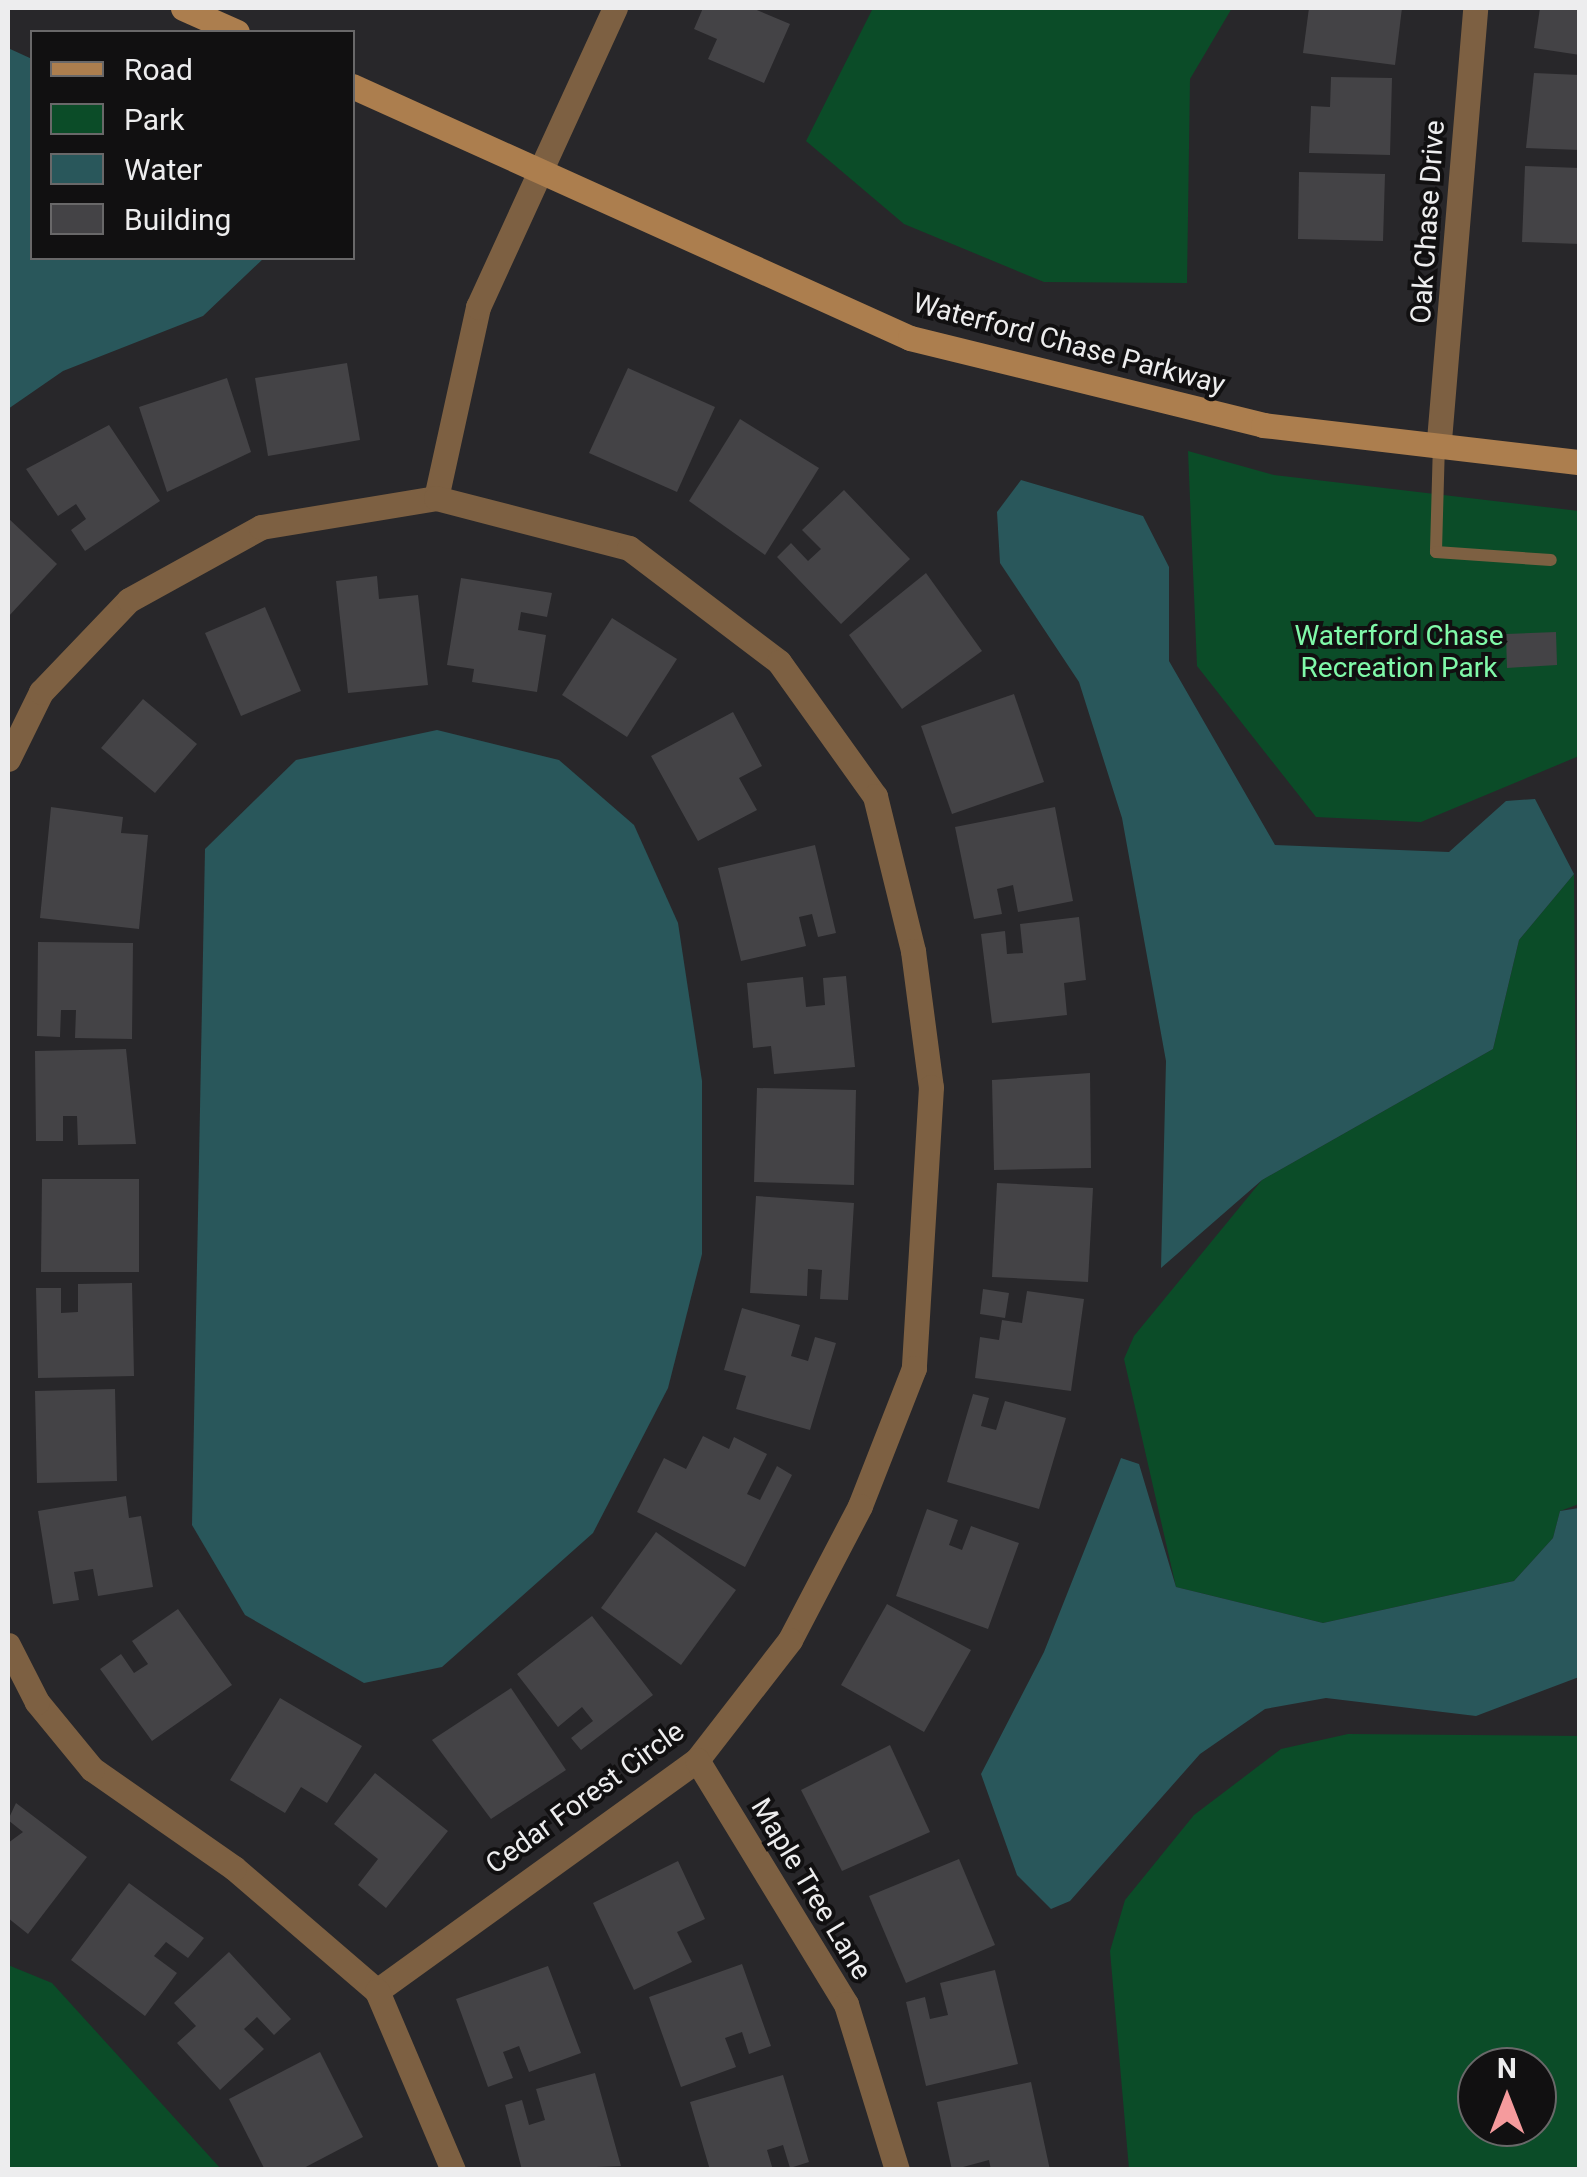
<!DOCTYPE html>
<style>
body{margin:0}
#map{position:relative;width:1587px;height:2177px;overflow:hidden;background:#28272a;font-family:Roboto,sans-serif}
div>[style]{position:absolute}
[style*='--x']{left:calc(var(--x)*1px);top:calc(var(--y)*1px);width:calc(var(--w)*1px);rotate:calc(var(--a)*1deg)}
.green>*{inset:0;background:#0b4c28}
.water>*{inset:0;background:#29575b}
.building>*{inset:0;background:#444346}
.lane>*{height:12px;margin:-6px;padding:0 6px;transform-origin:6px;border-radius:6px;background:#7d6042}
.street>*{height:25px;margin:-12.5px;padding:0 12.5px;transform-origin:12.5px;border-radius:12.5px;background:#7d6042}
.secondary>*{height:25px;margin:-12.5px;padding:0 12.5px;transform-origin:12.5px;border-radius:12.5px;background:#ac7e4e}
span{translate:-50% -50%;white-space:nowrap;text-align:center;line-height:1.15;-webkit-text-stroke:8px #111011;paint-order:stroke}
.street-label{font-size:28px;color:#ededee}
.park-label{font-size:28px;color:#80f9a9}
.frame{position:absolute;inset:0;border:10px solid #ededee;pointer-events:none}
.legend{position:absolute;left:30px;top:30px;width:325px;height:230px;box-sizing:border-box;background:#111011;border:2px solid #696869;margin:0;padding:12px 18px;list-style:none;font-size:30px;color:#ededee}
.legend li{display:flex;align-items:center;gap:20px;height:50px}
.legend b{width:50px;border:2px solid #696869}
.north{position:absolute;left:1457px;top:2047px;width:100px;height:100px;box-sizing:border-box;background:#111011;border:2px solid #696869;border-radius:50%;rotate:0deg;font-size:28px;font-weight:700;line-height:40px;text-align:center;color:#ededee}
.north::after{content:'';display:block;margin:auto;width:35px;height:45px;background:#f59b9d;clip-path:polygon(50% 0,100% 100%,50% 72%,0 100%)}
</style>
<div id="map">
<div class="green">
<i style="clip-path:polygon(873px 8px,1232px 8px,1190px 79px,1187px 283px,1044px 282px,904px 224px,806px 141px)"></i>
<i style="clip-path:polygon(1188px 451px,1274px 475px,1579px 511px,1579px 756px,1421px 822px,1316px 817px,1197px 666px)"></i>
<i style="clip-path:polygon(1574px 874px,1579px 1504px,1560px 1511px,1553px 1538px,1514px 1581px,1323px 1623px,1176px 1587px,1124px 1359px,1134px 1336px,1262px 1180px,1493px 1049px,1519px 940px)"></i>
<i style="clip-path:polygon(evenodd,1348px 1734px,1579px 1736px,1579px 2169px,1129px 2169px,1110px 1951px,1125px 1900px,1194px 1815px,1281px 1749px,1348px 1734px,1477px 2067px,1537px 2067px,1537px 2127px,1477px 2127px,1477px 2067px)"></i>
<i style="clip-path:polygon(8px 1965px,52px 1983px,221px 2169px,8px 2169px)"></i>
</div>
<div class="water">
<i style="clip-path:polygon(8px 48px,32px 59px,32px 258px,264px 258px,203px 316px,63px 371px,8px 409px)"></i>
<i style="clip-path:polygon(1021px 480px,1143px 516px,1169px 567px,1169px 661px,1275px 845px,1449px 852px,1506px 801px,1535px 799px,1574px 874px,1519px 940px,1493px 1049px,1262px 1180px,1161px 1268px,1166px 1061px,1122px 818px,1079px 682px,1000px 563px,997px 512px)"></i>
<i style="clip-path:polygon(437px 730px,559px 760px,634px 825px,678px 923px,702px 1081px,702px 1254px,668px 1388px,593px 1533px,442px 1667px,364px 1683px,245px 1615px,192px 1525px,205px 849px,296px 760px)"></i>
<i style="clip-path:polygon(1121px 1458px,1139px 1464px,1176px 1587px,1323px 1623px,1514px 1581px,1553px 1538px,1560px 1511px,1579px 1508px,1579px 1677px,1476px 1716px,1326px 1698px,1265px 1709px,1200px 1754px,1070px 1901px,1051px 1909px,1017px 1875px,981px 1774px,1044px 1652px)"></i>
</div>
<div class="building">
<i style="clip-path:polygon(703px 8px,752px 8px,790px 24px,764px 83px,708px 59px,717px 39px,694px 29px)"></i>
<i style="clip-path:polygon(1309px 8px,1402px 8px,1395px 65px,1303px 53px)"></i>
<i style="clip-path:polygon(1540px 8px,1580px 8px,1580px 55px,1534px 48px)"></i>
<i style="clip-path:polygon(1534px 73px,1580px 75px,1580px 150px,1526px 148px)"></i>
<i style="clip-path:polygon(1331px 77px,1392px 78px,1390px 155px,1309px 153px,1311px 106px,1330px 107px)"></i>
<i style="clip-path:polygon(1525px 166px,1580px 168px,1580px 244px,1522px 242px)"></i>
<i style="clip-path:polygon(1299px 172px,1385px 174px,1383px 241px,1298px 239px)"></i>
<i style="clip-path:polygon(347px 363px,360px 440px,268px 456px,255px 378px)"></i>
<i style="clip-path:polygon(628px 368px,715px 407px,677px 492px,589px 453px)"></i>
<i style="clip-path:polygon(227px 378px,251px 452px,167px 492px,139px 407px)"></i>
<i style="clip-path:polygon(740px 419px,819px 468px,765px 555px,689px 501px)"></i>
<i style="clip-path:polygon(109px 425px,160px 501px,85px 551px,71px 530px,86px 519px,76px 504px,58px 516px,26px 469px)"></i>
<i style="clip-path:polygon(844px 490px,910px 559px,841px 624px,777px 557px,791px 543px,808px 561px,821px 549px,802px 530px)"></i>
<i style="clip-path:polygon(8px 518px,57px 564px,8px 617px)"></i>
<i style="clip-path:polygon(926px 573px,982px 651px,902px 709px,849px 635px)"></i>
<i style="clip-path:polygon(377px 576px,379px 599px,418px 595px,428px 685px,348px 693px,336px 581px)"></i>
<i style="clip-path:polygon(461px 578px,552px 593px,547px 617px,521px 612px,518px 630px,546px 635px,537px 692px,472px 682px,474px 669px,447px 665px)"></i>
<i style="clip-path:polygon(265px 607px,301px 691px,241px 716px,205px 633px)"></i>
<i style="clip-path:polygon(612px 618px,677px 659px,627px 737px,562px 695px)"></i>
<i style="clip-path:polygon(1556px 632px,1557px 665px,1507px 668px,1506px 634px)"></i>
<i style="clip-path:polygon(1014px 694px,1044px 782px,952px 814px,921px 726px)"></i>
<i style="clip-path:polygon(143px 699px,197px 744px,155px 793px,101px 748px)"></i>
<i style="clip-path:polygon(733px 712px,762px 766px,739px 778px,757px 810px,698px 841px,651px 756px)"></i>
<i style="clip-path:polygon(51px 807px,123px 817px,121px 833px,148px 835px,139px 929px,40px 918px)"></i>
<i style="clip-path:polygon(1055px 807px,1073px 901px,1018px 912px,1013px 885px,997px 889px,1002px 914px,974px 919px,955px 827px)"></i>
<i style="clip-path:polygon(815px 845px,836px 933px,818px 937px,812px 914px,799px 917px,806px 946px,741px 961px,718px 868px)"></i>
<i style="clip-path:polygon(1079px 917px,1086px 980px,1064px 983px,1067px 1015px,992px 1023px,981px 934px,1005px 931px,1007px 954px,1023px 953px,1020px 924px)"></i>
<i style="clip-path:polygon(38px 942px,133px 943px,132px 1039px,75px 1038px,76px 1010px,61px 1010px,60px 1037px,37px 1036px)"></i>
<i style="clip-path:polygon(846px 976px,855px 1067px,774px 1074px,771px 1046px,753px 1048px,747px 983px,803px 977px,806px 1007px,825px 1005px,823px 978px)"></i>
<i style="clip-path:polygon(126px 1049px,136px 1144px,78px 1145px,77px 1116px,63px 1116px,63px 1141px,36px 1141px,35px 1051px)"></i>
<i style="clip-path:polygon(1090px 1073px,1091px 1168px,994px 1170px,992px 1080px)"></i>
<i style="clip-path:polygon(757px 1088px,856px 1090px,854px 1185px,754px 1182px)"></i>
<i style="clip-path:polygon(42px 1179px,139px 1179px,139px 1272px,41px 1272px)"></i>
<i style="clip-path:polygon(997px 1183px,1093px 1188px,1088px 1282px,992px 1277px)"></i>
<i style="clip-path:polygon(756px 1196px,854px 1203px,848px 1300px,820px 1299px,822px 1270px,808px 1269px,807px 1296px,750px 1293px)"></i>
<i style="clip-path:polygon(132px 1283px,134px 1376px,38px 1378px,36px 1288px,61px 1288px,61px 1313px,78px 1312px,78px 1284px)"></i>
<i style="clip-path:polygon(983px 1289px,1009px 1293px,1005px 1318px,980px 1314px)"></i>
<i style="clip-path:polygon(1027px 1291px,1084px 1299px,1071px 1391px,975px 1378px,980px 1337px,999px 1340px,1002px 1320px,1022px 1323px)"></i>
<i style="clip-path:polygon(742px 1308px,800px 1325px,791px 1356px,808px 1361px,815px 1337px,836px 1343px,810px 1430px,736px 1409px,746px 1376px,724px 1370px)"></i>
<i style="clip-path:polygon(115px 1389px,117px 1481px,37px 1483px,35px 1391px)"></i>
<i style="clip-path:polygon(973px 1394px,989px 1398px,981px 1426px,996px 1430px,1005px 1401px,1066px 1418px,1039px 1509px,947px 1482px)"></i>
<i style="clip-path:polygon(703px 1436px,729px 1449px,734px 1437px,767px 1454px,747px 1494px,760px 1500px,777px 1466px,792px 1475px,745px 1567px,637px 1512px,664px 1458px,686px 1469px)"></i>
<i style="clip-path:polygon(126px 1496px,129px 1518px,141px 1516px,153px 1587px,98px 1596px,93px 1569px,74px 1572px,79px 1600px,53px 1604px,38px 1511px)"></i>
<i style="clip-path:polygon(927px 1509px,958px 1520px,949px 1545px,962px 1550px,971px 1526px,1019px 1543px,988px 1629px,896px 1596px)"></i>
<i style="clip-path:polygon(656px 1532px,736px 1590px,681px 1665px,601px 1608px)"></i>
<i style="clip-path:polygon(887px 1604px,971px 1650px,924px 1732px,841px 1685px)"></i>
<i style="clip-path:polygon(178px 1609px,232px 1685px,152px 1741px,100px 1669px,121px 1654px,134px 1673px,148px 1664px,132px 1641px)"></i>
<i style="clip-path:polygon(592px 1616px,653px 1695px,581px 1750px,571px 1738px,593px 1721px,582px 1707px,558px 1727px,517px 1674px)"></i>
<i style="clip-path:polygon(511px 1688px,566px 1770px,491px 1819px,432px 1740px)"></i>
<i style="clip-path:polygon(280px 1698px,362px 1746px,327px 1803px,301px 1787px,285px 1813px,230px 1780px)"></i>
<i style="clip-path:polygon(890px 1745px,930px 1832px,842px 1871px,801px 1790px)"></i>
<i style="clip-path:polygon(375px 1773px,448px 1831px,386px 1908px,358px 1885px,378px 1859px,334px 1824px)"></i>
<i style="clip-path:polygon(16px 1803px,87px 1857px,28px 1934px,8px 1918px,8px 1843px,23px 1832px,8px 1820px)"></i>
<i style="clip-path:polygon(959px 1859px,995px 1945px,906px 1983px,869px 1896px)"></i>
<i style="clip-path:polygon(678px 1861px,705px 1919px,677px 1932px,692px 1962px,634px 1990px,593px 1903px)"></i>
<i style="clip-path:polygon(129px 1883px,204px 1938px,188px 1958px,166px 1942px,154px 1956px,177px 1973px,145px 2016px,71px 1960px)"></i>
<i style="clip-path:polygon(229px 1952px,291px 2019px,274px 2035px,257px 2017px,244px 2029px,264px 2049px,220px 2090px,177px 2043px,196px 2026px,174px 2003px)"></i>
<i style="clip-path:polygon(742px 1964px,771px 2046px,749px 2054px,742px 2032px,725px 2038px,736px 2067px,681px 2087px,649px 1997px)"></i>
<i style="clip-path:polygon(548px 1966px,581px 2053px,529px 2072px,519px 2046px,503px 2052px,513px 2078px,488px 2087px,456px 1999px)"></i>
<i style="clip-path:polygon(995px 1970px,1018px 2064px,926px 2086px,906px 2002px,925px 1997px,930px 2019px,948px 2015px,940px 1983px)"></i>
<i style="clip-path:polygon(320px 2052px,363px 2137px,300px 2170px,265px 2170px,229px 2099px)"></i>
<i style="clip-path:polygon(595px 2073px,621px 2166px,522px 2170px,505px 2105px,522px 2100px,529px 2125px,545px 2120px,536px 2089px)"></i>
<i style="clip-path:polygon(783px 2075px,809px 2162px,790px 2168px,783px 2145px,767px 2150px,773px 2170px,710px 2170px,690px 2102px)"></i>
<i style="clip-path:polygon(1031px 2082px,1050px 2170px,991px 2170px,989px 2160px,952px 2170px,937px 2102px)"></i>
</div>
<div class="lane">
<i style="--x:1439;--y:443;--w:109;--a:91.6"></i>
<i style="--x:1436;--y:552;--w:115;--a:4"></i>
</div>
<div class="street">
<i style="--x:1439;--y:440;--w:433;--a:-85.2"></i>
<i style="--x:436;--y:498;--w:196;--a:-77.6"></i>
<i style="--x:478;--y:307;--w:329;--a:-65.4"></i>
<i style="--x:8;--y:759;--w:75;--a:-63.8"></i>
<i style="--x:41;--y:692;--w:127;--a:-46.3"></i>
<i style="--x:129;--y:600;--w:151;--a:-28.9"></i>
<i style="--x:261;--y:527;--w:177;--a:-9.4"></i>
<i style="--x:436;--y:498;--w:199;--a:14.5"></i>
<i style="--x:629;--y:548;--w:188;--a:37.2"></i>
<i style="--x:779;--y:662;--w:165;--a:54.4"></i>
<i style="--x:875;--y:796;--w:160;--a:76.2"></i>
<i style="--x:913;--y:951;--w:137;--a:82.5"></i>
<i style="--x:931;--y:1087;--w:282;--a:93.5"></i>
<i style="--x:914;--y:1368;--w:148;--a:111.4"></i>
<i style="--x:860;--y:1506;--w:151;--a:117.6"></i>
<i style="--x:790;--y:1640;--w:152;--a:127.8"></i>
<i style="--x:697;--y:1760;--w:395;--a:144.2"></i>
<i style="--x:377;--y:1991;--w:189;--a:-139.3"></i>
<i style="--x:234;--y:1868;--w:173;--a:-145.1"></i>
<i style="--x:92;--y:1769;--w:87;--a:-129.4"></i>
<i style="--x:37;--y:1702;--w:64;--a:-117"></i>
<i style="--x:697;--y:1760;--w:286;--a:58.6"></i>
<i style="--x:846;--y:2004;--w:174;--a:72.9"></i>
<i style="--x:377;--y:1991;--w:194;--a:67"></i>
</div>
<div class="secondary">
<i style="--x:183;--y:8;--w:59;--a:24"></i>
<i style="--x:352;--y:86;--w:612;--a:24.3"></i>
<i style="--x:910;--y:338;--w:364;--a:13.8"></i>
<i style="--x:1263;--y:425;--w:319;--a:6.7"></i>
</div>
<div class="street-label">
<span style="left:1428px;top:222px;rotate:-86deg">Oak Chase Drive</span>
<span style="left:1069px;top:344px;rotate:15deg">Waterford Chase Parkway</span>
<span style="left:585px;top:1798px;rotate:-36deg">Cedar Forest Circle</span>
<span style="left:811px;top:1889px;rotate:59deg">Maple Tree Lane</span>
</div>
<div class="park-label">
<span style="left:1399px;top:652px">Waterford Chase<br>Recreation Park</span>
</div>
<div class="frame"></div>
<ul class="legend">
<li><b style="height:12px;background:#ac7e4e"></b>Road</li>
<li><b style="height:28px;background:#0b4c28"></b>Park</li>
<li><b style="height:28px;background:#29575b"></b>Water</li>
<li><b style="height:28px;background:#444346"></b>Building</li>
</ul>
<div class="north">N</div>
</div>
